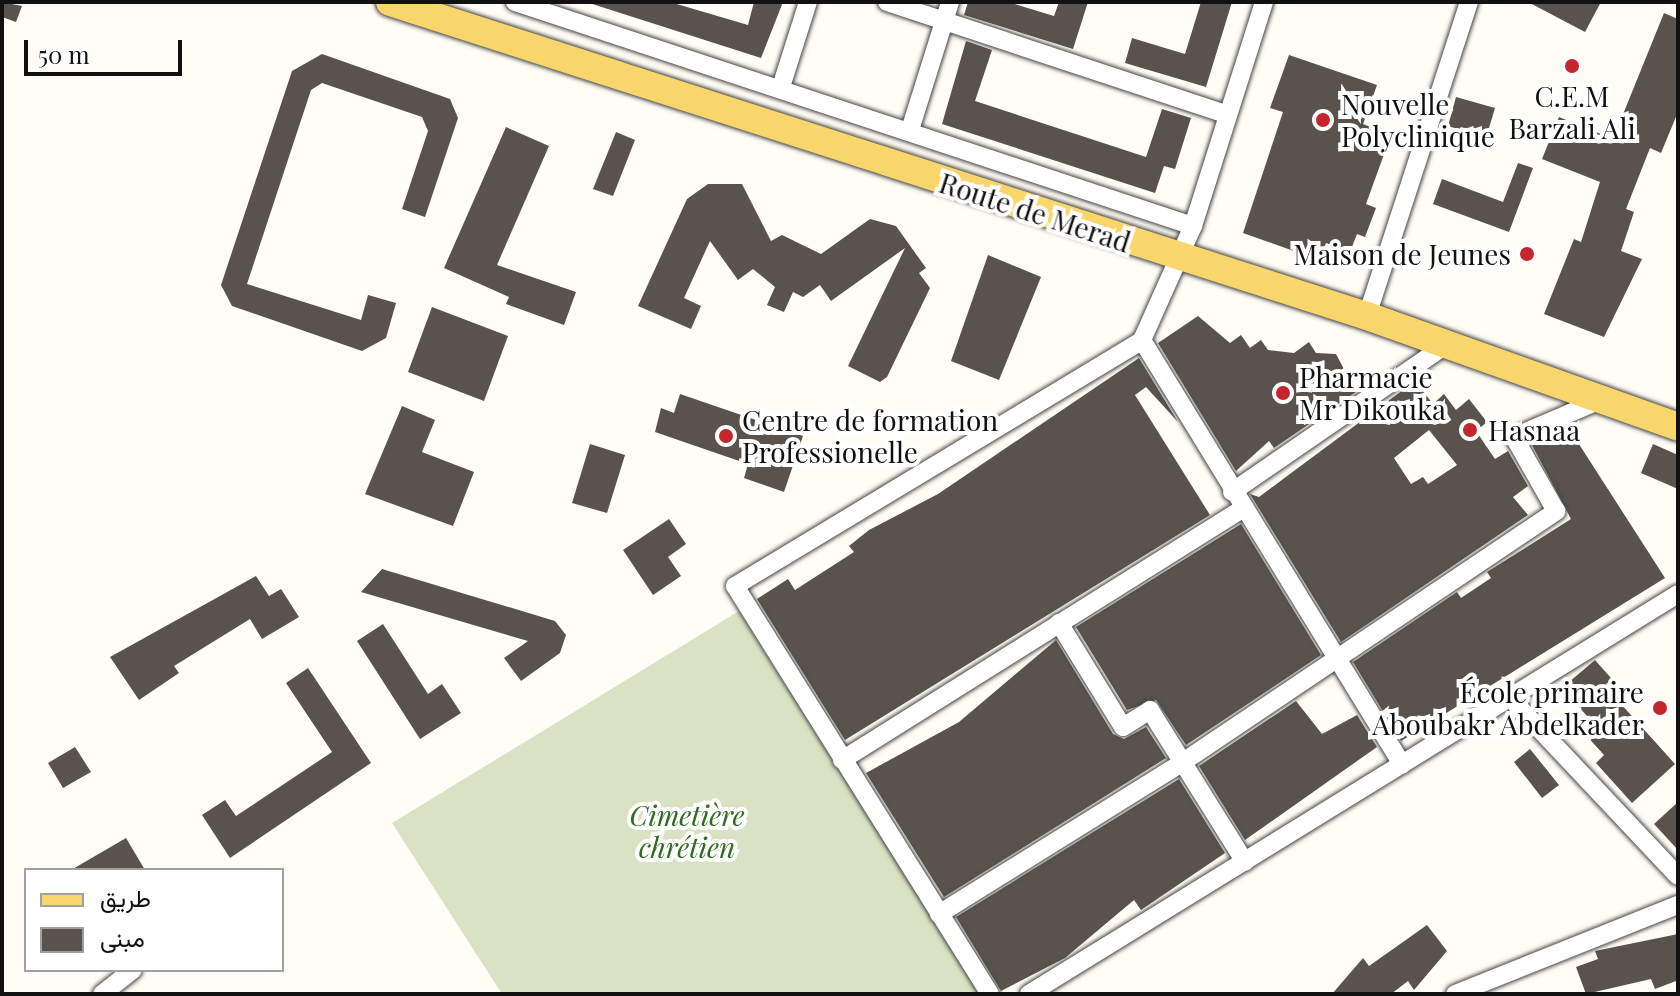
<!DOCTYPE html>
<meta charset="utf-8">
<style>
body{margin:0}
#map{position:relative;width:1680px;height:996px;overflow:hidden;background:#fffdf5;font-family:"Playfair Display",Vazirmatn,serif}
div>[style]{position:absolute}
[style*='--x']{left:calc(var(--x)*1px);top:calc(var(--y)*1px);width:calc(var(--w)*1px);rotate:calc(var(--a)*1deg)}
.cemetery>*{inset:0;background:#d9e3c4}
.building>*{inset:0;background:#5a524d}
.roads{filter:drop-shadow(0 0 2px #444) drop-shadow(0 0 2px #444)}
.minor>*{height:18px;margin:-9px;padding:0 9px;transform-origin:9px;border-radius:9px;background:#fff}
.primary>*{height:28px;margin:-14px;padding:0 14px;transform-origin:14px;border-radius:14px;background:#f9d66b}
.dots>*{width:22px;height:22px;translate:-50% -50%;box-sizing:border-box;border:4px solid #fff;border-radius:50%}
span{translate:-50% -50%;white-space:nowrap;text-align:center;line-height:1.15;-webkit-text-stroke:8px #fff;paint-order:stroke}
.poi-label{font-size:28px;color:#111}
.left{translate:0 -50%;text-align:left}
.right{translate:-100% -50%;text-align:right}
.street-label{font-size:28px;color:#111}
.park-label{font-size:28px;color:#2f6b1f;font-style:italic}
.frame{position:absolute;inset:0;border:4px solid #111;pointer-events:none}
.legend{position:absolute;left:24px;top:868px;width:260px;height:104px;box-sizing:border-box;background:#fff;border:2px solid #a0a0a0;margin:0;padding:10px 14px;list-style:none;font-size:24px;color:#111}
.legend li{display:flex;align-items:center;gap:16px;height:40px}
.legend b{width:40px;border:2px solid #a0a0a0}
.scale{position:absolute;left:24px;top:40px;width:158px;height:36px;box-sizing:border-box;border:4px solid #111;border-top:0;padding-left:10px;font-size:24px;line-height:28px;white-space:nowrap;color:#111;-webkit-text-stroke:6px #fff;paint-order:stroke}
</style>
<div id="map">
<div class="cemetery">
<i style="clip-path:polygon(739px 611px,980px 994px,502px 994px,392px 823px)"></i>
</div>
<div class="building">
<i style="clip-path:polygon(2px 2px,22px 6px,16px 22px,2px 17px)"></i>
<i style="clip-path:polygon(586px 2px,670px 2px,748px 25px,754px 2px,783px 2px,761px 58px)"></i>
<i style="clip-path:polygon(968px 2px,1008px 2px,1054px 16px,1059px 2px,1088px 2px,1073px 49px,964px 15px)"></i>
<i style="clip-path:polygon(1201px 2px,1232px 2px,1206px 87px,1125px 63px,1132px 38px,1185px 54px)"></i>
<i style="clip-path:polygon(1528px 2px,1601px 2px,1585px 32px)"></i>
<i style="clip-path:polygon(1664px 13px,1678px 19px,1678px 112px,1661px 153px,1650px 148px,1626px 209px,1634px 212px,1621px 251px,1642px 259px,1604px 337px,1544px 314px,1574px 239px,1581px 242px,1600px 182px,1542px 159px,1559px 117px,1613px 139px)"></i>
<i style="clip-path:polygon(966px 41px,992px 50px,975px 101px,1146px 157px,1162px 109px,1191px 118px,1175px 169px,1164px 166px,1155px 193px,942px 124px)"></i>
<i style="clip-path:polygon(322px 54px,450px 99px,458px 118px,425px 217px,402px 209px,428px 131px,422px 117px,322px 83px,311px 90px,247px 284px,361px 320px,368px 295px,396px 303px,386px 338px,362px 351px,232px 306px,221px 285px,292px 71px)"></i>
<i style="clip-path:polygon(1289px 55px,1377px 85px,1363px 124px,1391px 135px,1366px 204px,1376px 208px,1365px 237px,1357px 234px,1350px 252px,1326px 243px,1319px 260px,1243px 233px,1283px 112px,1270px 108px)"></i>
<i style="clip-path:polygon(1456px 97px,1495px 108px,1486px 138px,1448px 126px)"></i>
<i style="clip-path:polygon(506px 127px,549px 146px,497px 265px,576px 292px,564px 325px,506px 304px,509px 297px,444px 268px)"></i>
<i style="clip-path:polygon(616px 132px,635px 140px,613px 196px,593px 189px)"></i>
<i style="clip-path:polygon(1518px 163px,1533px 168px,1509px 232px,1433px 204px,1442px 179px,1503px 202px)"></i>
<i style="clip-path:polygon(708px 184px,742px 184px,771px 241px,782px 235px,821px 254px,870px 219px,896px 226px,926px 268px,919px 273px,930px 288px,887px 377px,880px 382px,848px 366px,905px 248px,831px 301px,820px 285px,803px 297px,793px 292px,784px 312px,767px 305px,775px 287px,753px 269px,738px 280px,710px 241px,684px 298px,701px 306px,691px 329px,638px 306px,687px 199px)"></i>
<i style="clip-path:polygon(988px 255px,1041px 277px,999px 380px,951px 361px)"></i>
<i style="clip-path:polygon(432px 307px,508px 336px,484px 401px,408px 372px)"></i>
<i style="clip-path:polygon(1198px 316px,1230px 343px,1241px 335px,1250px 348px,1261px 340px,1268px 350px,1294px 353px,1309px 342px,1316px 353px,1336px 354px,1356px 392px,1274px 448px,1269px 441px,1236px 471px,1158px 343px)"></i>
<i style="clip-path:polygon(1139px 358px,1178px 422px,1146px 387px,1135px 395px,1210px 515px,845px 740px,757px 599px,788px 579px,795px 590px,854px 552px,849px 546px,869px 530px,938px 494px)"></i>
<i style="clip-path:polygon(evenodd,1415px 381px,1433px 404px,1444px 394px,1456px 410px,1469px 399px,1487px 422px,1476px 431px,1495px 459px,1508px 451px,1528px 486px,1513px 497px,1528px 515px,1341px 642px,1250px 494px,1259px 497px,1415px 381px,1429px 430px,1457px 465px,1428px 484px,1423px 477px,1411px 484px,1394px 458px,1429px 430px)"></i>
<i style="clip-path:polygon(680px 394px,803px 436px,784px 492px,744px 478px,748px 464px,655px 432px,661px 408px,674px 413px)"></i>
<i style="clip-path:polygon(402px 406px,435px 420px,422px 452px,474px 472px,453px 526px,365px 494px)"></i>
<i style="clip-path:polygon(1568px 427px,1665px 578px,1401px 741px,1353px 662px,1457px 592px,1461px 598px,1491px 578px,1487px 572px,1571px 519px,1531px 443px)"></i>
<i style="clip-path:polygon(590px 444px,625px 455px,607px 513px,572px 503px)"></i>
<i style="clip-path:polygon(1653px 444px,1678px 455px,1678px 489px,1641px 473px)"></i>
<i style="clip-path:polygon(669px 519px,686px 544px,668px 557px,681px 576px,653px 595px,623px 550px)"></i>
<i style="clip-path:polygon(1241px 524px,1321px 655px,1186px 745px,1156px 700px,1127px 710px,1076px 627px)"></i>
<i style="clip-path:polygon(382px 569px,555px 621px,566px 635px,560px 653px,521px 681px,504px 658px,528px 641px,361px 592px)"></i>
<i style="clip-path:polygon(256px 576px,269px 596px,281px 589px,299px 617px,262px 639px,250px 619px,174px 666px,179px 673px,139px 700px,110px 657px)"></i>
<i style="clip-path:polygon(383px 624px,428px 694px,442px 684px,461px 713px,420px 739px,357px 641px)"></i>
<i style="clip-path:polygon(1056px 640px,1113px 734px,1124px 739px,1146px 727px,1166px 758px,944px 897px,866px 773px,959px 722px)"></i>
<i style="clip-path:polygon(1595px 660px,1619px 687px,1612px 694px,1675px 764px,1632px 803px,1596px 763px,1604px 755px,1585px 734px,1595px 725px,1562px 688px)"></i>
<i style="clip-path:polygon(308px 668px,371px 763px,230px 858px,202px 815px,225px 800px,236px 816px,332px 752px,286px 683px)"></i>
<i style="clip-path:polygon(1296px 701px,1322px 734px,1357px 715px,1377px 747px,1245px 840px,1199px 766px)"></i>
<i style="clip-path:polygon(75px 747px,91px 772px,63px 788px,48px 763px)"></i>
<i style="clip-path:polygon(1530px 749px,1559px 785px,1542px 798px,1514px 762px)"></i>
<i style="clip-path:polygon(1179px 779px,1225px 853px,1141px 910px,1134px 900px,1065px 958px,1001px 991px,956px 917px)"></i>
<i style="clip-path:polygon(1678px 802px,1678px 850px,1654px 824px)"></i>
<i style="clip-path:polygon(126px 838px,145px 870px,71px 870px)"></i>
<i style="clip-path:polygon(1427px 925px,1447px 951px,1414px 990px,1408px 981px,1391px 994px,1332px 994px,1363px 958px,1369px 966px)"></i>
<i style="clip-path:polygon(1678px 934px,1676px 981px,1655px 989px,1651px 979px,1586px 994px,1576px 967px,1598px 959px,1595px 951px)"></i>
</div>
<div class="roads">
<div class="minor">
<i style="--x:515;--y:2;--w:714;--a:18.28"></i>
<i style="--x:887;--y:2;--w:359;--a:18.3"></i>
<i style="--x:781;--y:87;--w:89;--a:-72.4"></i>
<i style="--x:910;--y:130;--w:134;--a:-72.6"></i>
<i style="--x:1367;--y:316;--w:330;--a:-72"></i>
<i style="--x:1142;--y:340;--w:498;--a:58.5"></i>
<i style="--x:1232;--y:492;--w:261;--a:-34.5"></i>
<i style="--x:1059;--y:623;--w:122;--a:58.4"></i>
<i style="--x:1123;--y:727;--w:32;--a:-32"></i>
<i style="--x:1150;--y:710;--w:179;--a:58"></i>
<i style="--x:1511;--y:699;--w:243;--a:46.7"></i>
<i style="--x:842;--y:760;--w:472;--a:-32.1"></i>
<i style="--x:939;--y:914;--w:287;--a:-31.9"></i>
<i style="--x:1183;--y:762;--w:450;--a:-33.9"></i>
<i style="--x:1556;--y:511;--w:85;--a:-119.6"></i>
<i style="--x:1514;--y:437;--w:99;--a:-23.2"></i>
<i style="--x:102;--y:994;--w:39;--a:-38"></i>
<i style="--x:990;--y:994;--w:481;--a:-122"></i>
<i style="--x:735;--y:586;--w:476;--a:-31.1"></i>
<i style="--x:1142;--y:340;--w:125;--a:-65.9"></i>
<i style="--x:1193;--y:226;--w:235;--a:-72.4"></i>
<i style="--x:1029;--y:994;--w:762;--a:-31.65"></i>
<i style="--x:1455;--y:994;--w:240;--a:-21.8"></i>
</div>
<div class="primary">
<i style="--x:390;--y:2;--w:1026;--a:17.82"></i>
<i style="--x:1367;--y:316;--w:330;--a:19.6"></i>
</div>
</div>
<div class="dots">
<i style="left:1572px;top:66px;background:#c4262e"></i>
<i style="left:1323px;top:120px;background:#c4262e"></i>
<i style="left:1527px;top:254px;background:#c4262e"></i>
<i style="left:1283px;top:393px;background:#c4262e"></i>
<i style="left:1470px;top:430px;background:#c4262e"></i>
<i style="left:726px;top:436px;background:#c4262e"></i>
<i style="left:1660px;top:708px;background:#c4262e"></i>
</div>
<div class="poi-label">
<span style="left:1572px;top:112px">C.E.M<br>Barzali Ali</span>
<span class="left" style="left:1341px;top:120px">Nouvelle<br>Polyclinique</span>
<span class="right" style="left:1511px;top:254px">Maison de Jeunes</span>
<span class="left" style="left:1299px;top:393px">Pharmacie<br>Mr Dikouka</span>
<span class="left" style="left:742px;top:436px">Centre de formation<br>Professionelle</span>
<span class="left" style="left:1488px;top:430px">Hasnaa</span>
<span class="right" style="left:1644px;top:708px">École primaire<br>Aboubakr Abdelkader</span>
</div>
<div class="street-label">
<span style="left:1035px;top:212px;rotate:18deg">Route de Merad</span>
</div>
<div class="park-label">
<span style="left:687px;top:831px">Cimetière<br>chrétien</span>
</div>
<div class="frame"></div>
<ul class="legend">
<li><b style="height:10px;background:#f9d66b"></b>طريق</li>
<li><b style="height:22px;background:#5a524d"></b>مبنى</li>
</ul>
<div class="scale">50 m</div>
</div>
